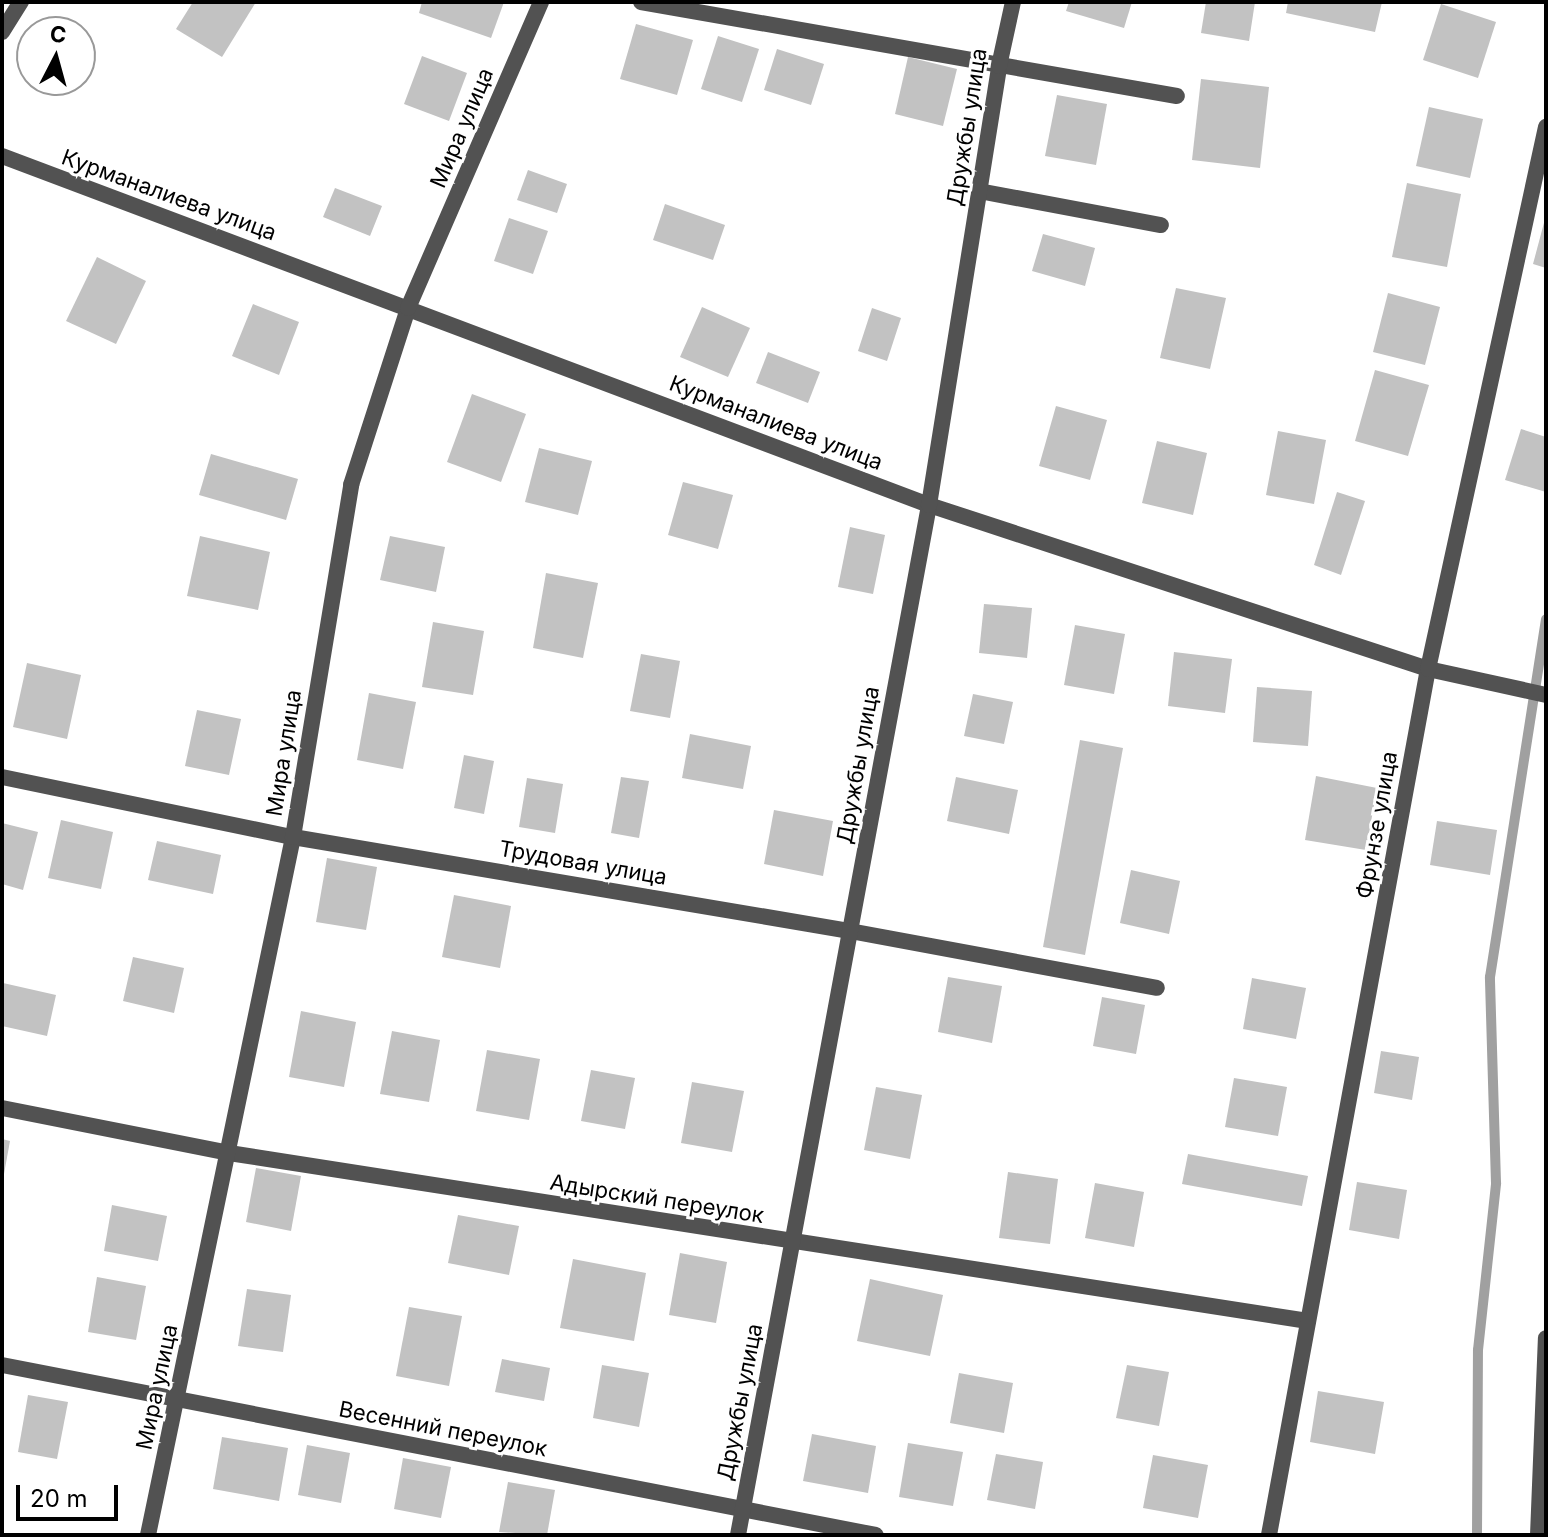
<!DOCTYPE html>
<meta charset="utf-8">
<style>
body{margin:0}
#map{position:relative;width:1548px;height:1537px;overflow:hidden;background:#fff;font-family:Inter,sans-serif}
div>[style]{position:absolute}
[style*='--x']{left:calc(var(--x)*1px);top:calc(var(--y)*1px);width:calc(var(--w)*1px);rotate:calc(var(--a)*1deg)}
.stream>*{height:10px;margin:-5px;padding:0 5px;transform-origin:5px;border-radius:5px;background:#a0a0a0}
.building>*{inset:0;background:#c2c2c2}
.street>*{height:16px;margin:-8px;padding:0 8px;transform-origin:8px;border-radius:8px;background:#525252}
span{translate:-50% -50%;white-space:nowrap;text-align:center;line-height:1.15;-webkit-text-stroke:6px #fff;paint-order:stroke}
.street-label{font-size:22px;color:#000}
.frame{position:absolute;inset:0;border:4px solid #000;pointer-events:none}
.north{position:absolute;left:16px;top:16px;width:80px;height:80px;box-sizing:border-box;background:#fff;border:2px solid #999;border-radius:50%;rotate:6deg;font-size:22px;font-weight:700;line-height:32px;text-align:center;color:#000}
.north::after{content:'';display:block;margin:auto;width:28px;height:36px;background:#000;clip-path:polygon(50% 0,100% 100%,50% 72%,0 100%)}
.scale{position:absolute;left:16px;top:1485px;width:102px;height:36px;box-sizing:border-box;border:4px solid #000;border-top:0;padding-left:10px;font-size:24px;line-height:28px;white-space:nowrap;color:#000;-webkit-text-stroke:6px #fff;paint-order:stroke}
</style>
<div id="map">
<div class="stream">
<i style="--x:1477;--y:1535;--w:185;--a:-89.7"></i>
<i style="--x:1478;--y:1350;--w:168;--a:-83.8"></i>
<i style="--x:1496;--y:1183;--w:206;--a:-91.7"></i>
<i style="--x:1490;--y:977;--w:362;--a:-81.1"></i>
</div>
<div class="building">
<i style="clip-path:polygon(193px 2px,256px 2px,222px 57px,176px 29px)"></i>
<i style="clip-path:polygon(422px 2px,504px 2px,491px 38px,419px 13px)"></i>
<i style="clip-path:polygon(1069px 2px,1132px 2px,1124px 28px,1066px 11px)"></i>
<i style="clip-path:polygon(1206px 2px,1255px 2px,1249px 41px,1201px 33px)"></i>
<i style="clip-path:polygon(1288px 2px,1382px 2px,1375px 32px,1286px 13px)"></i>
<i style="clip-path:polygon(1441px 4px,1496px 22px,1478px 78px,1423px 60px)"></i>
<i style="clip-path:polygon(636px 24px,693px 40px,677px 95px,620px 79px)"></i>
<i style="clip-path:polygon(718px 36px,759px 49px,742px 102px,701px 89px)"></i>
<i style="clip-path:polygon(777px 49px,824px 64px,811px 105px,764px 90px)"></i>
<i style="clip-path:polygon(422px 56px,467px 73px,449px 121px,404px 104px)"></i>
<i style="clip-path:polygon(908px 57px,957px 69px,943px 126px,895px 114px)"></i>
<i style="clip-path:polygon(1201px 79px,1269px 87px,1260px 168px,1192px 160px)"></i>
<i style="clip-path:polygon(1057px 95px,1107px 104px,1096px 165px,1045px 156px)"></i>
<i style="clip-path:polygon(1429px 107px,1483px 119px,1470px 178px,1416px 166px)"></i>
<i style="clip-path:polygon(528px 170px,567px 184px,557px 213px,517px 200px)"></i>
<i style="clip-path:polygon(1407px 183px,1461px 194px,1447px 267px,1392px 257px)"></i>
<i style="clip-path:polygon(335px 188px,382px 206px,370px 236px,323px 217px)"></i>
<i style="clip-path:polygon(665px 204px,725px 225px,713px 260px,653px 240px)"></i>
<i style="clip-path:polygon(509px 218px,548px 231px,533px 274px,494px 261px)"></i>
<i style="clip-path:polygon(1545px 219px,1546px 219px,1546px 268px,1533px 264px)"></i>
<i style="clip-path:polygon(1043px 234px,1095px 248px,1085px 286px,1032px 271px)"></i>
<i style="clip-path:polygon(97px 257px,146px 281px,116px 344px,66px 321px)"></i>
<i style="clip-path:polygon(1176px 288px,1226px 298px,1210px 369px,1160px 358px)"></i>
<i style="clip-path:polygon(1388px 293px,1440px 307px,1425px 365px,1373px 352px)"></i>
<i style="clip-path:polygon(253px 304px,299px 322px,279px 375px,232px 356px)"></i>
<i style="clip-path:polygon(702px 307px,750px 328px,728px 377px,680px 357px)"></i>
<i style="clip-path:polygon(872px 308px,901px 318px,887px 361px,858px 351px)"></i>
<i style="clip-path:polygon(768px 352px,820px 372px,808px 403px,756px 383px)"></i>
<i style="clip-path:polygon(1375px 370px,1429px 385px,1408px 456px,1355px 441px)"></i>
<i style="clip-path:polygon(472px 394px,526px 414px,501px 482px,447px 462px)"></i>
<i style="clip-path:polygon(1056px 406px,1107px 420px,1090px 480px,1039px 466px)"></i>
<i style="clip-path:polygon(1521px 429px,1546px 437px,1546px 492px,1505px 480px)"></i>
<i style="clip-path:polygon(1278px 431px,1326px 440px,1314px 504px,1266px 495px)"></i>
<i style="clip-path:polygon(1157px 441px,1207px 453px,1193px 515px,1142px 503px)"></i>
<i style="clip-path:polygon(539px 448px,592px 461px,578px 515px,525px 502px)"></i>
<i style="clip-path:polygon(211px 454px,298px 479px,286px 520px,199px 495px)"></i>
<i style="clip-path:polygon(683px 482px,733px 495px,718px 549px,668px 535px)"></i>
<i style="clip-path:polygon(1337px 492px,1365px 501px,1341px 575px,1314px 565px)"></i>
<i style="clip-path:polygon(850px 527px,885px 535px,873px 594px,838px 587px)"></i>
<i style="clip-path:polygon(200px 536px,270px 552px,258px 610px,187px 596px)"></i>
<i style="clip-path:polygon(390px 536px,445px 547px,436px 592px,380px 580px)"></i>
<i style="clip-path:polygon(546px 573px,598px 583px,583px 658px,533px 648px)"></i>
<i style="clip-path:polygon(984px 604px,1032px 608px,1027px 658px,979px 653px)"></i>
<i style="clip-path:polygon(433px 622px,484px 631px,473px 695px,422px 687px)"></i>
<i style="clip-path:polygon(1075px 625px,1125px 634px,1114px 694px,1064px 685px)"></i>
<i style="clip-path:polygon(1174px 652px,1232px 659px,1225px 713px,1168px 706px)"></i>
<i style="clip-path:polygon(641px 654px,680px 661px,670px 718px,630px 711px)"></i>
<i style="clip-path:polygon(27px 663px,81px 675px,67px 739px,13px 727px)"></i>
<i style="clip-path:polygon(1257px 687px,1312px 691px,1308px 746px,1253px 742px)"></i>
<i style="clip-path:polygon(369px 693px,416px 702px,403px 769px,357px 760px)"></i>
<i style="clip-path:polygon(973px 694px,1013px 702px,1004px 744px,964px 736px)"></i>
<i style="clip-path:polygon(197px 710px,241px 719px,229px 775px,185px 766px)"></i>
<i style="clip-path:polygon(690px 734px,751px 746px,743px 789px,682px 778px)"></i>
<i style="clip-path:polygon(1080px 740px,1123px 748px,1085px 955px,1043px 947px)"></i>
<i style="clip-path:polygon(464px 755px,494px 761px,484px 814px,454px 808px)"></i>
<i style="clip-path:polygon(1316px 776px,1377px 788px,1366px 850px,1305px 840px)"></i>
<i style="clip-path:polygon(621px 777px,649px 781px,639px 838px,611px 833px)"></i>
<i style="clip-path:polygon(956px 777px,1018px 790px,1009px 834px,947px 821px)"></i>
<i style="clip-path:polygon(527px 778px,563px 784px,555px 833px,519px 827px)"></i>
<i style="clip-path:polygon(774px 810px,833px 821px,823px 876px,764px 864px)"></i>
<i style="clip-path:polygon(61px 820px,113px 832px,101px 889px,48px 878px)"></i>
<i style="clip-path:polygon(1437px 821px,1497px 830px,1490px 875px,1430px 865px)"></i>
<i style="clip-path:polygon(2px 823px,38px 832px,23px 890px,2px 884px)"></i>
<i style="clip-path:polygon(157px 841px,221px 855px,213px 894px,148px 880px)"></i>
<i style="clip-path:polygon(327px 858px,377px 867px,366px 930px,316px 922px)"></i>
<i style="clip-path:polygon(1131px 870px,1180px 881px,1169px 934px,1120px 923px)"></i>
<i style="clip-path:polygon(454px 895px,511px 906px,500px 968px,442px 957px)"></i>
<i style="clip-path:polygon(133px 957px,184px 968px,174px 1013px,123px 1001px)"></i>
<i style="clip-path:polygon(948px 977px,1002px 986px,992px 1043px,938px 1032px)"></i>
<i style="clip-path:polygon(1252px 978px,1306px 988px,1296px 1039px,1243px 1029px)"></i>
<i style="clip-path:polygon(3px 983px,56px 995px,47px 1036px,2px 1026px)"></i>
<i style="clip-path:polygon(1102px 997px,1145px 1005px,1136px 1054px,1093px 1046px)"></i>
<i style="clip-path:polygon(301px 1011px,356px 1022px,344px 1087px,289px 1077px)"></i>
<i style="clip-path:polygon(392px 1031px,440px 1040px,429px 1102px,380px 1094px)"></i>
<i style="clip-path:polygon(487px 1050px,540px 1059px,529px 1120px,476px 1111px)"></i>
<i style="clip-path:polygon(1381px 1051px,1419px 1057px,1412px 1100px,1374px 1093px)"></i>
<i style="clip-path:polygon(591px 1070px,635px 1078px,625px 1129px,581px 1121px)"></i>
<i style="clip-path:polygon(1234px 1078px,1287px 1087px,1278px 1136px,1225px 1127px)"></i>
<i style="clip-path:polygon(692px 1082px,744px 1091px,732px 1152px,681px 1143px)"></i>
<i style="clip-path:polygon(876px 1087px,922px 1095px,910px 1159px,864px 1150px)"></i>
<i style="clip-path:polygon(2px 1139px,10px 1141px,4px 1174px,2px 1174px)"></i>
<i style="clip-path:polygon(1188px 1154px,1308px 1176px,1302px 1206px,1182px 1184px)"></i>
<i style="clip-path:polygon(256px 1168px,301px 1176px,291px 1231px,246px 1222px)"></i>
<i style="clip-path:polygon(1008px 1172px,1058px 1179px,1050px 1244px,999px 1238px)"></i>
<i style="clip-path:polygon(1357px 1182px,1407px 1190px,1399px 1239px,1349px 1230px)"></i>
<i style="clip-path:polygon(1095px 1183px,1144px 1192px,1134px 1247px,1085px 1238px)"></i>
<i style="clip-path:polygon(112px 1205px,167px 1216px,158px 1261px,104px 1251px)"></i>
<i style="clip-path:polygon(458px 1215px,519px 1226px,509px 1275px,448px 1263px)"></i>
<i style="clip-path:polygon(680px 1253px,727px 1262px,716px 1323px,669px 1315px)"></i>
<i style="clip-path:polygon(573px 1259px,646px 1273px,634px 1341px,560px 1328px)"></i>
<i style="clip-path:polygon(97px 1277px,146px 1286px,136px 1340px,88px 1332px)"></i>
<i style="clip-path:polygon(870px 1279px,943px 1295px,930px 1356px,857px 1341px)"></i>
<i style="clip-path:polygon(247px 1289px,291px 1295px,283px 1352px,238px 1346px)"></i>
<i style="clip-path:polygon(409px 1307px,462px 1316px,449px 1386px,396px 1376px)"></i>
<i style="clip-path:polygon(502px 1359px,550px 1368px,544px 1401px,495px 1392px)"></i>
<i style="clip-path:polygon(602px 1365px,649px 1373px,639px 1427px,593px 1418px)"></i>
<i style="clip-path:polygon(1127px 1365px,1169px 1372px,1159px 1426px,1116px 1418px)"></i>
<i style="clip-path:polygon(959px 1373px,1013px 1383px,1004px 1433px,950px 1423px)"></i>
<i style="clip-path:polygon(1318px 1391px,1384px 1402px,1375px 1454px,1310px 1442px)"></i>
<i style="clip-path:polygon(28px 1395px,68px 1402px,57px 1459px,18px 1452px)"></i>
<i style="clip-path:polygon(812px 1434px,876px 1446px,868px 1493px,803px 1481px)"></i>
<i style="clip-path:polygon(222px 1437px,288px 1448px,279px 1501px,213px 1489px)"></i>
<i style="clip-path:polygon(908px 1443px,963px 1452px,953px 1506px,899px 1497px)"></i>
<i style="clip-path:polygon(307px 1445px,350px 1453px,341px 1503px,298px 1495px)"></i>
<i style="clip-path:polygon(996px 1454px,1043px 1462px,1035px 1509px,987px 1500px)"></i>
<i style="clip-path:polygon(1153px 1455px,1208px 1465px,1198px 1518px,1143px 1508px)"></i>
<i style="clip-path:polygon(403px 1458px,451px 1467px,441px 1518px,394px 1509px)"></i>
<i style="clip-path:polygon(508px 1482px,555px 1490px,547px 1535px,499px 1532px)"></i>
</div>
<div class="street">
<i style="--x:641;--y:2;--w:544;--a:9.95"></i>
<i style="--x:2;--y:32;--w:36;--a:-58"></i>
<i style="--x:2;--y:156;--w:991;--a:20.63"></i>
<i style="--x:929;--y:505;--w:525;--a:18.19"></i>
<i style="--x:1428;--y:669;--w:121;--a:12.4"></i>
<i style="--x:979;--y:191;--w:185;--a:10.6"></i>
<i style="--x:2;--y:777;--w:297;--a:11.7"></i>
<i style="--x:293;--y:837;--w:565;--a:9.58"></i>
<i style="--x:850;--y:931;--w:312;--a:10.5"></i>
<i style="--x:2;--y:1108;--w:231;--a:11.2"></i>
<i style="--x:229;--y:1153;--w:1092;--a:8.85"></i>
<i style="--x:2;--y:1365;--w:890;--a:11.01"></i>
<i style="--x:148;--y:1535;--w:713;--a:-78.26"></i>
<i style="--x:293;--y:837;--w:357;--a:-80.6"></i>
<i style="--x:351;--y:485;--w:186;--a:-72.1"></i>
<i style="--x:408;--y:308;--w:334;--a:-66.5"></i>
<i style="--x:738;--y:1535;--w:1048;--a:-79.49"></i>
<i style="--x:929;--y:505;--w:445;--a:-80.9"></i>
<i style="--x:999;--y:66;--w:66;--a:-77.7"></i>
<i style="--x:1269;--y:1535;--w:880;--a:-79.6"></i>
<i style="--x:1428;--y:669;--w:555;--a:-77.72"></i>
<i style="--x:1538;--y:1535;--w:197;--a:-87.7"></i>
</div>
<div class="street-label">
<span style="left:967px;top:127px;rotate:-81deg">Дружбы улица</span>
<span style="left:462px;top:128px;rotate:-67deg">Мира улица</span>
<span style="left:169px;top:195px;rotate:20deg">Курманалиева улица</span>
<span style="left:776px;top:423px;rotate:21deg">Курманалиева улица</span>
<span style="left:284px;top:753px;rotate:-81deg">Мира улица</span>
<span style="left:858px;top:765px;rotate:-80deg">Дружбы улица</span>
<span style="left:1377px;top:825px;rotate:-80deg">Фрунзе улица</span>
<span style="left:583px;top:863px;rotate:10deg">Трудовая улица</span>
<span style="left:657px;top:1199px;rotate:9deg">Адырский переулок</span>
<span style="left:157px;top:1387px;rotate:-78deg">Мира улица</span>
<span style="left:740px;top:1402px;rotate:-79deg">Дружбы улица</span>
<span style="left:443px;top:1429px;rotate:11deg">Весенний переулок</span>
</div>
<div class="frame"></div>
<div class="north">С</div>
<div class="scale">20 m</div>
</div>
